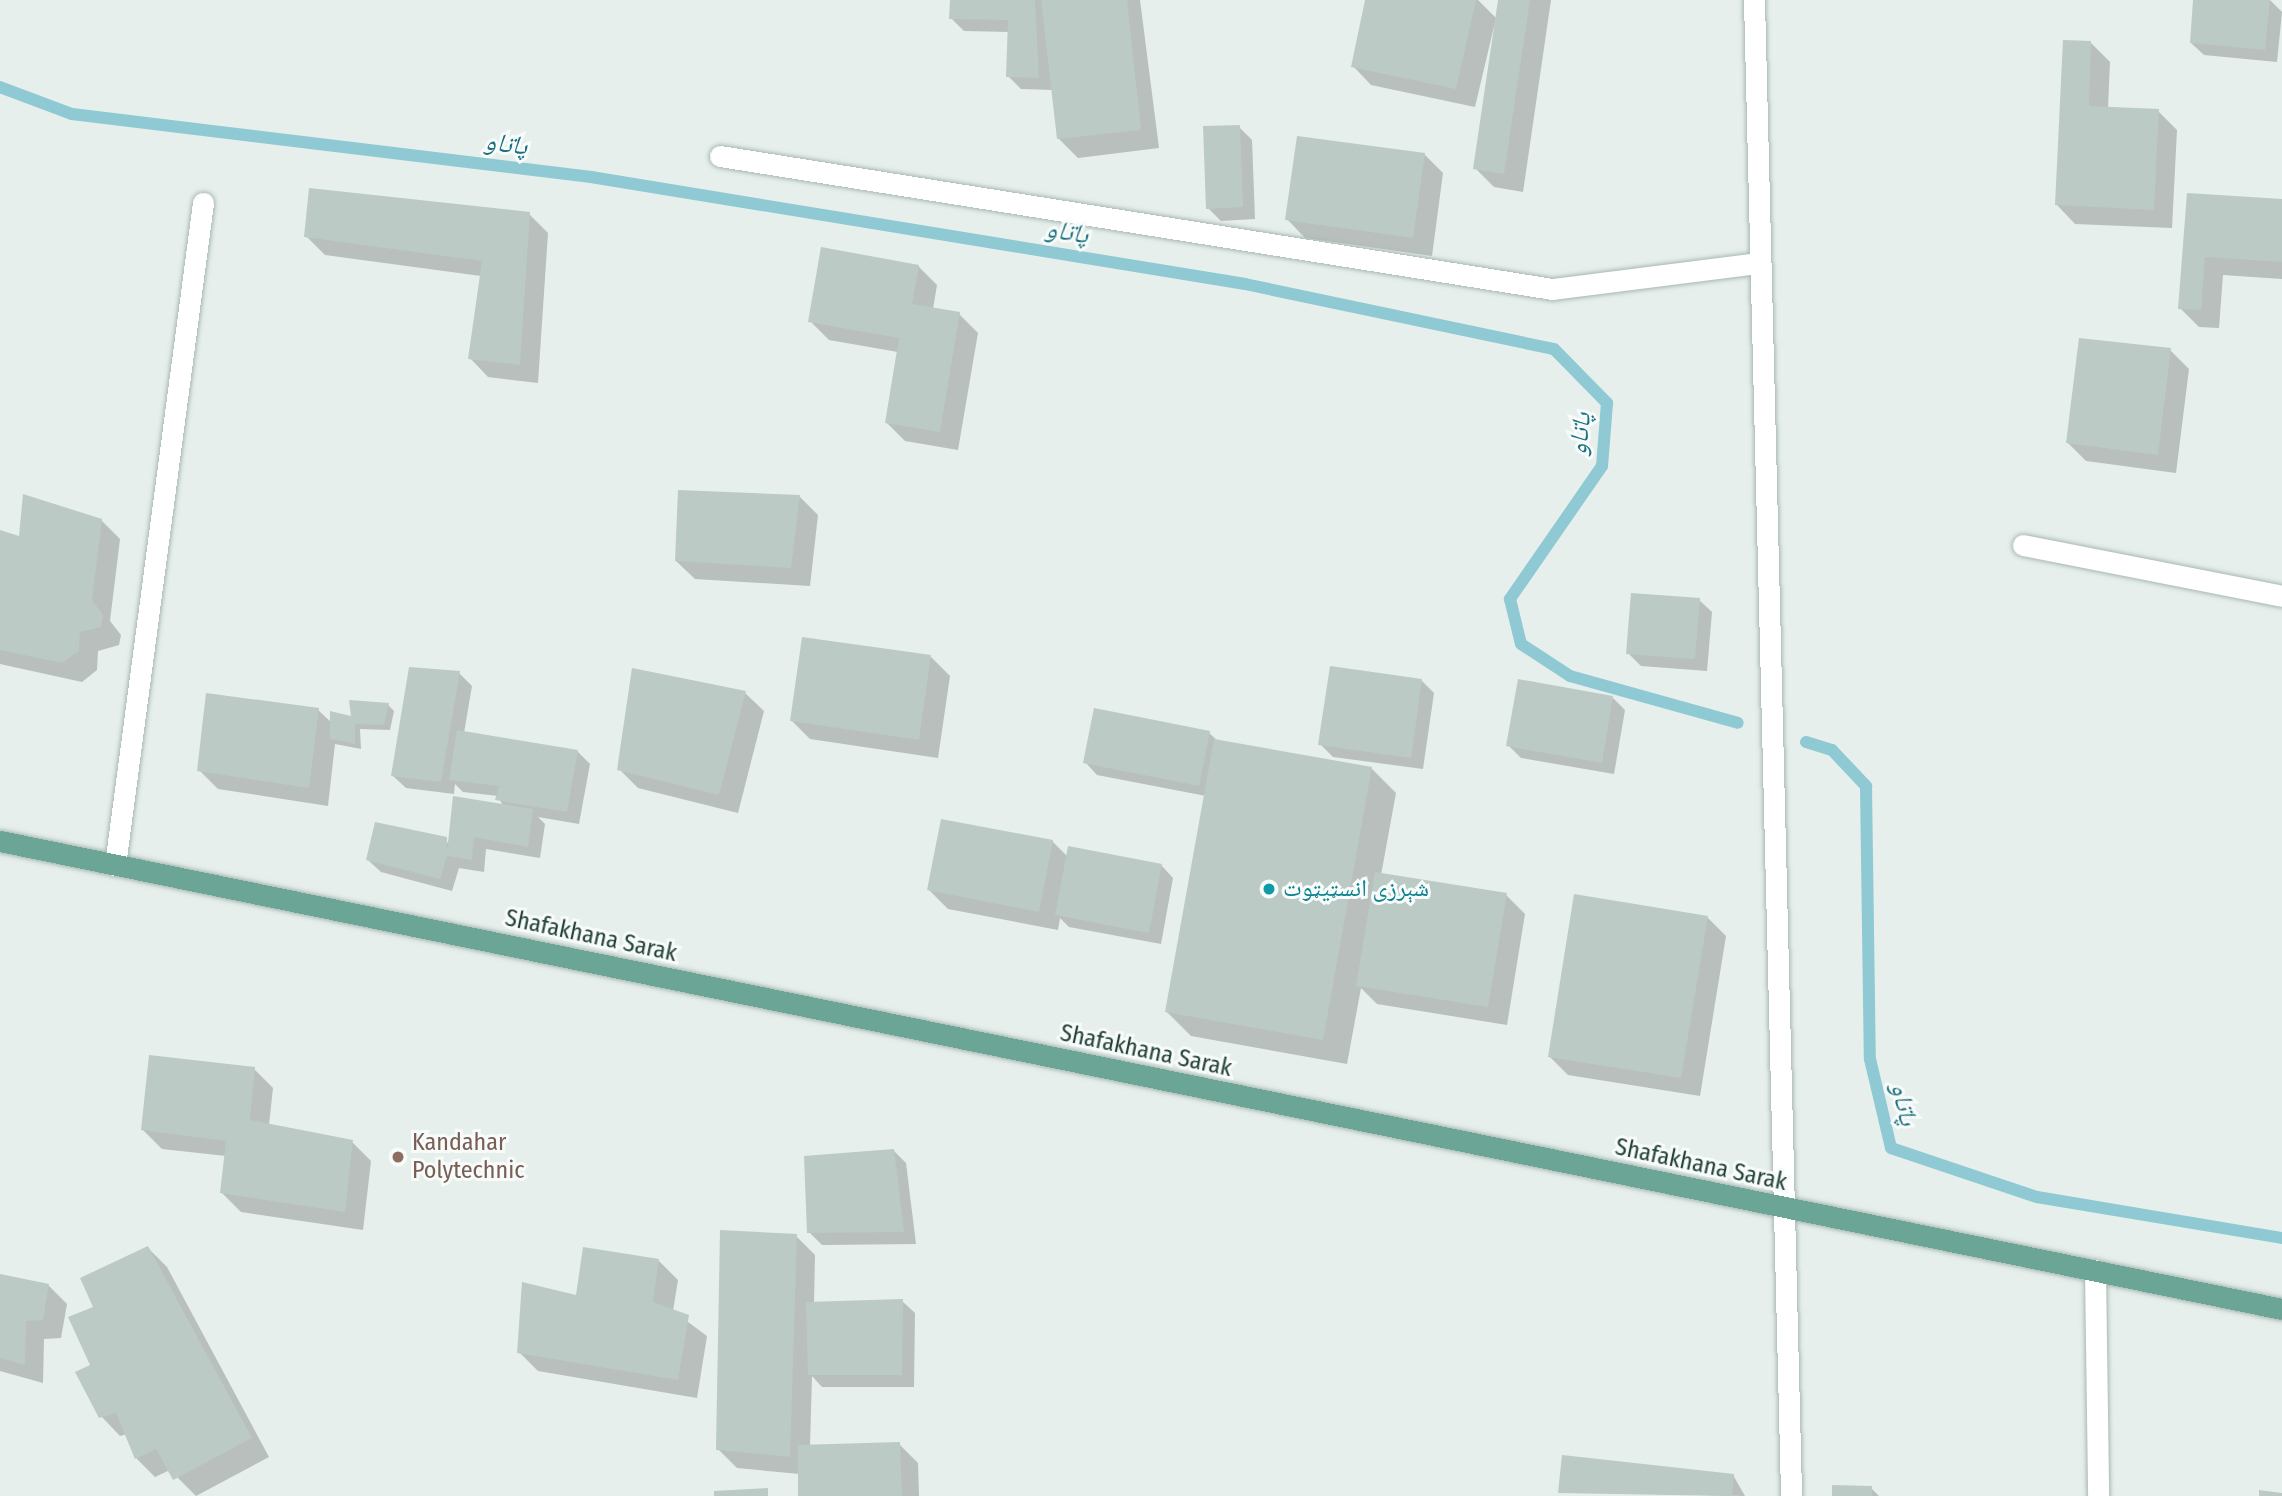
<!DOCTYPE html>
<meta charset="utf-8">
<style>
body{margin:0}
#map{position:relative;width:2282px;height:1496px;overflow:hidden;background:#e6efeb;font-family:"Fira Sans Condensed","Noto Naskh Arabic",sans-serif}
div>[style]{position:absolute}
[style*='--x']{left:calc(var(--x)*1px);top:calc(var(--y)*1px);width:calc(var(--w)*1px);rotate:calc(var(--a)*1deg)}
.shadow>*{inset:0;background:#0003}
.stream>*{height:12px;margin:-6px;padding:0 6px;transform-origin:6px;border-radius:6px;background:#8ec9d4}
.building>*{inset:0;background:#bbcac4}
.roads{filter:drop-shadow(0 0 2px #a8b8b2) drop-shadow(0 0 2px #a8b8b2)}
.minor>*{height:21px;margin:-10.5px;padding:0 10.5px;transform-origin:10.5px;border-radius:10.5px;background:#fff}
.primary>*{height:21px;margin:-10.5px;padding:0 10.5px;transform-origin:10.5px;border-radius:10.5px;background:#6aa596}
.dots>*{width:19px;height:19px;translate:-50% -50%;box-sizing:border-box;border:4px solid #f7fbf9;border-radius:50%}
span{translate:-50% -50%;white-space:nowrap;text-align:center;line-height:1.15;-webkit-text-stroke:6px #f7fbf9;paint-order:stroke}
.culture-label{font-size:24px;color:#0d838f}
.left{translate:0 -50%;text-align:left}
.street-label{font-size:24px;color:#24423a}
.education-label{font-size:24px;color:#785e54}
.water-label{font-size:26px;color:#1c6f80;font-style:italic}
</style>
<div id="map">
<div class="shadow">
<i style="clip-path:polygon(952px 0,1140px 0,1159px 148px,1078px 158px,1059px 139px,1053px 90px,1021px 89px,1008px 76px,1009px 32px,964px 31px,951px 18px)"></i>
<i style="clip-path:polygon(1367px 0,1478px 0,1496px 18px,1475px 107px,1371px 85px,1353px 66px)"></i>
<i style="clip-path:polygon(1500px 0,1551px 0,1523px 192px,1494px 187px,1475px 168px)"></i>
<i style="clip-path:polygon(2195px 0,2270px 0,2282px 12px,2277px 62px,2204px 55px,2191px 43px)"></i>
<i style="clip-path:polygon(2091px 43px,2110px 62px,2108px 108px,2158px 111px,2177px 130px,2172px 228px,2075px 224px,2057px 205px)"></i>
<i style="clip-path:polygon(1239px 127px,1252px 140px,1255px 219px,1221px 221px,1208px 208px)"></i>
<i style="clip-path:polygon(1424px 154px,1443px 173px,1432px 256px,1305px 238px,1287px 219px)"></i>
<i style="clip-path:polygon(2188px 195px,2282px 201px,2282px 279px,2223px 275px,2219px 328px,2199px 327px,2180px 308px)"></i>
<i style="clip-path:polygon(529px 214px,548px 233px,538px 383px,488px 377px,470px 358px,481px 276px,325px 255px,306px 236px)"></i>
<i style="clip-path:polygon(918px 266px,937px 285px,933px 309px,959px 314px,978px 333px,958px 450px,905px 441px,886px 422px,898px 352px,829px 340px,810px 321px)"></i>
<i style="clip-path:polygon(2170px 350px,2189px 369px,2176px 473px,2086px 461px,2067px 442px)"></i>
<i style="clip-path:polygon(799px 496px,818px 515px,810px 586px,695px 579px,676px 561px)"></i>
<i style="clip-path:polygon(101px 520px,120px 539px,110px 621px,121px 635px,119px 645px,98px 651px,97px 670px,82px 682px,0 664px,0 532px,21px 538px)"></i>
<i style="clip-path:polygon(1699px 600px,1712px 612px,1707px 671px,1641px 666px,1628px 653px)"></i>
<i style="clip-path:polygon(931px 657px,950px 676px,938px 758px,810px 739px,791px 720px)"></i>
<i style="clip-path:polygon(459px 673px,472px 686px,464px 733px,577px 751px,590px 764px,579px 824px,538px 817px,545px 824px,540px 858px,486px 849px,484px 872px,459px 868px,452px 891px,381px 872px,368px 860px,450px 842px,503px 806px,498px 796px,463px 792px,455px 784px,454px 794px,406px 788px,393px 776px)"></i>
<i style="clip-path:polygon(1421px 680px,1434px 693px,1423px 769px,1333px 757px,1320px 744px)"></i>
<i style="clip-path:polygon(745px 693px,764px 711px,738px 813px,638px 788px,619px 769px)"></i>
<i style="clip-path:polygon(1613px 698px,1625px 710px,1614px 774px,1521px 758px,1508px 745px)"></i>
<i style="clip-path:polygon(388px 705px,394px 711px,390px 730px,360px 729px,361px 749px,335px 744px,328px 806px,218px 789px,199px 770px,318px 710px,332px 723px)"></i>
<i style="clip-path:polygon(1209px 733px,1218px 741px,1371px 768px,1396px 793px,1381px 875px,1506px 895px,1525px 914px,1507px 1025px,1377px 1004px,1361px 988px,1347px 1064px,1191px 1036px,1167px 1012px,1206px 796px,1097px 775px,1085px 762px)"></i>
<i style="clip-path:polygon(1052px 841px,1067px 856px,1161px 865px,1173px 878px,1161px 944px,1069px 927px,1060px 918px,1058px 930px,948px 909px,929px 890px)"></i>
<i style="clip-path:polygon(1707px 917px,1726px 936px,1700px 1096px,1568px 1075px,1549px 1056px)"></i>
<i style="clip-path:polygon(254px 1069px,273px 1088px,269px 1125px,352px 1142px,371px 1161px,363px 1230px,241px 1212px,222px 1193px,226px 1156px,162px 1149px,143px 1130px)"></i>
<i style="clip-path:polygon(894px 1151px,906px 1163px,916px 1244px,822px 1245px,809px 1232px)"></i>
<i style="clip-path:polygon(796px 1236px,815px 1255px,814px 1303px,902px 1301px,915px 1313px,914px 1387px,822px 1387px,812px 1376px,810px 1446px,899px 1444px,918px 1463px,919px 1496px,800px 1496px,800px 1474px,737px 1468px,718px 1449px)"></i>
<i style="clip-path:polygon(148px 1248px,167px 1267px,269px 1457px,196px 1496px,170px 1470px,155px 1477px,137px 1459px,127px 1434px,120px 1436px,101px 1416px,93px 1366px,96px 1308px)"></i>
<i style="clip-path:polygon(659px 1261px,678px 1280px,673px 1311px,707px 1336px,697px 1398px,538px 1371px,519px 1352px,577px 1297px)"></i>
<i style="clip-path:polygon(0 1275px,48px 1285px,67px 1304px,61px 1338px,44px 1339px,43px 1383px,0 1371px)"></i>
<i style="clip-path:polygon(1733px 1475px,1745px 1496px,1560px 1492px)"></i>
<i style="clip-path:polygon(1871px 1488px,1879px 1496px,1834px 1496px)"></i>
</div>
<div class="stream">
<i style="--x:0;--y:87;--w:77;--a:20.6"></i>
<i style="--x:72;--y:114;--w:523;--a:6.92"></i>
<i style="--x:591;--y:177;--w:663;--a:9.29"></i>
<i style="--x:1245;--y:284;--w:316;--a:11.9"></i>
<i style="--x:1554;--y:349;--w:76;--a:45.5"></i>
<i style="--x:1607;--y:403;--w:63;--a:94.5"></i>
<i style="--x:1602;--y:466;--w:162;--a:124.7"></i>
<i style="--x:1510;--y:599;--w:46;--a:76.3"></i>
<i style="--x:1521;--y:644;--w:59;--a:33.1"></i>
<i style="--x:1570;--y:676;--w:174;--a:15.6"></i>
<i style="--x:1806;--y:742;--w:27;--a:17"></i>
<i style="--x:1832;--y:750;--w:50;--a:46.6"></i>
<i style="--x:1866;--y:786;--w:273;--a:89.2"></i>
<i style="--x:1870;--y:1059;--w:91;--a:76.7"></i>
<i style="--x:1891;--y:1148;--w:154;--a:18.6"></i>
<i style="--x:2037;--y:1197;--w:248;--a:9.5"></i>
</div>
<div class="building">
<i style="clip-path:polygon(950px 0,1035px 0,1039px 78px,1006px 77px,1008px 20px,949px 19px)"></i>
<i style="clip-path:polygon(1041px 0,1127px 0,1141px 130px,1057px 139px)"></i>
<i style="clip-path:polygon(1365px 0,1476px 0,1456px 89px,1351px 67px)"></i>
<i style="clip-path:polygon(1498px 0,1530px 0,1504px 174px,1473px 169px)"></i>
<i style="clip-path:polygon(2193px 0,2270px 0,2265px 50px,2190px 43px)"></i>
<i style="clip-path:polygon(2063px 40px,2091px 41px,2089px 106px,2159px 109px,2154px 210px,2055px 205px)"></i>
<i style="clip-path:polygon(1240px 125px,1243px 207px,1206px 209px,1203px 126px)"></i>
<i style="clip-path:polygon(1297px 136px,1425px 153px,1413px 238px,1285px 220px)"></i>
<i style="clip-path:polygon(309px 188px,530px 212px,520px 365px,468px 359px,482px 261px,304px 237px)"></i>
<i style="clip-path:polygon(2187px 193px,2282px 199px,2282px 262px,2205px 257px,2201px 310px,2178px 309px)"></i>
<i style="clip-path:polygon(821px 247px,919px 265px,912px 304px,960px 312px,940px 432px,885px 423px,899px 338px,808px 322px)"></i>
<i style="clip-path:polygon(2079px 338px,2171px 348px,2158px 455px,2066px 443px)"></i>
<i style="clip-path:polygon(678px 490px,800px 495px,791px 568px,675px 561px)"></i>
<i style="clip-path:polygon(23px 494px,102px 519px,92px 600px,103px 615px,101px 627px,80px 632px,79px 651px,62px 663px,0 650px,0 530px,19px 536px)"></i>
<i style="clip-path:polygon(1631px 593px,1700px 598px,1695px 659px,1626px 654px)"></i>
<i style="clip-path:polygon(802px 637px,931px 655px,919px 740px,790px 721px)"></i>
<i style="clip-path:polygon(1330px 666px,1422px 679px,1411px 758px,1318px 745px)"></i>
<i style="clip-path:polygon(409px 667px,460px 671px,441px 782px,391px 776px)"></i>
<i style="clip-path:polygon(632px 668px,746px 691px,719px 795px,617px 770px)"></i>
<i style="clip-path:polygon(1518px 679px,1613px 696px,1602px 763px,1506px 746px)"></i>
<i style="clip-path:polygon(206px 693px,319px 708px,309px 788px,197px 771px)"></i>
<i style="clip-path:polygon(349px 700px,389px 703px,384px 725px,355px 724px,355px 744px,330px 739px,330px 711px,351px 716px)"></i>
<i style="clip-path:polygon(1094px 708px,1210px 731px,1199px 786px,1083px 763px)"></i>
<i style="clip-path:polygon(457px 730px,578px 750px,567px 812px,495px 800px,499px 786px,449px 780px)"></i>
<i style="clip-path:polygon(1214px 739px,1372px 767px,1323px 1040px,1165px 1012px)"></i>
<i style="clip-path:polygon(453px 796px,533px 809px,528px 847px,474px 837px,472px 860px,447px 856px,440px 879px,366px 860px,375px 822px,447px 837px,447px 852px)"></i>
<i style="clip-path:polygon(941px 819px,1053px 840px,1039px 912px,927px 890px)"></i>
<i style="clip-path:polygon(1068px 846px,1162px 864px,1149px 933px,1055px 915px)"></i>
<i style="clip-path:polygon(1375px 872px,1507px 893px,1488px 1007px,1356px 986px)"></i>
<i style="clip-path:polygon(1574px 894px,1708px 916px,1681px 1078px,1548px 1057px)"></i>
<i style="clip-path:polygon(149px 1055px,255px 1067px,250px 1120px,353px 1140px,345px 1212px,220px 1193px,226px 1141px,141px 1130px)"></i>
<i style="clip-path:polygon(894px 1149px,904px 1232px,807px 1233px,804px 1156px)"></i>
<i style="clip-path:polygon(720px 1230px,797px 1234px,790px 1457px,716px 1450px)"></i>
<i style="clip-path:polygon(148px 1246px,252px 1438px,173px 1480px,156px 1449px,135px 1459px,116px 1413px,99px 1418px,75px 1372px,90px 1365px,68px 1317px,93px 1307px,80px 1278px)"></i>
<i style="clip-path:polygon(583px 1247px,659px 1259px,653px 1302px,689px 1315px,678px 1380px,517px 1353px,522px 1282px,576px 1295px)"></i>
<i style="clip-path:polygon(0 1274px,49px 1284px,43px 1320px,26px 1321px,25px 1365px,0 1358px)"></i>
<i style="clip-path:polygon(903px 1299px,902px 1375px,808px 1375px,806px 1302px)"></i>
<i style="clip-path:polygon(900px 1442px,902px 1496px,798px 1496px,798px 1445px)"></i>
<i style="clip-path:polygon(1562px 1455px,1734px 1474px,1732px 1496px,1558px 1493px)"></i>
<i style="clip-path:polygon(1832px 1485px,1872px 1486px,1872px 1496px,1832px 1496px)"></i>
<i style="clip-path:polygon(768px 1488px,768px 1496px,714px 1496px,714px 1491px)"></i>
<i style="clip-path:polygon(2259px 1490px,2282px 1493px,2282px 1496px,2259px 1496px)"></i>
</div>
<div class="roads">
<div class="minor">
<i style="--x:1754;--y:0;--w:1496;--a:88.58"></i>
<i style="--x:720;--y:156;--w:843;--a:9.08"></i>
<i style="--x:1552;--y:289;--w:208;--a:-7.2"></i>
<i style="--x:2023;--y:545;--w:264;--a:11.1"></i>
<i style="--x:115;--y:865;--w:668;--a:-82.43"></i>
<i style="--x:2095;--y:1270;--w:226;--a:89.2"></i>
</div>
<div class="primary">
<i style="--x:0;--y:841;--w:2329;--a:11.59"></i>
</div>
</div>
<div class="dots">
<i style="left:1269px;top:889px;background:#0f9aa8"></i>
<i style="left:398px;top:1157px;background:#8d6e63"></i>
</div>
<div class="culture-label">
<span class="left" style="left:1283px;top:889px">شېرزی انسټيټوت</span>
</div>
<div class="street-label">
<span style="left:591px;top:936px;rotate:12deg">Shafakhana Sarak</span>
<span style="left:1146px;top:1051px;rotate:12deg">Shafakhana Sarak</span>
<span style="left:1701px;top:1165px;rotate:12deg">Shafakhana Sarak</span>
</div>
<div class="education-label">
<span class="left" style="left:412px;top:1157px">Kandahar<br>Polytechnic</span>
</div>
<div class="water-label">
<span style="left:506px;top:144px;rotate:7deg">پاتاو</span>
<span style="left:1067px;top:232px;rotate:9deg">پاتاو</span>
<span style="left:1580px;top:434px;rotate:-84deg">پاتاو</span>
<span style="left:1904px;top:1104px;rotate:77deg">پاتاو</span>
</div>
</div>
